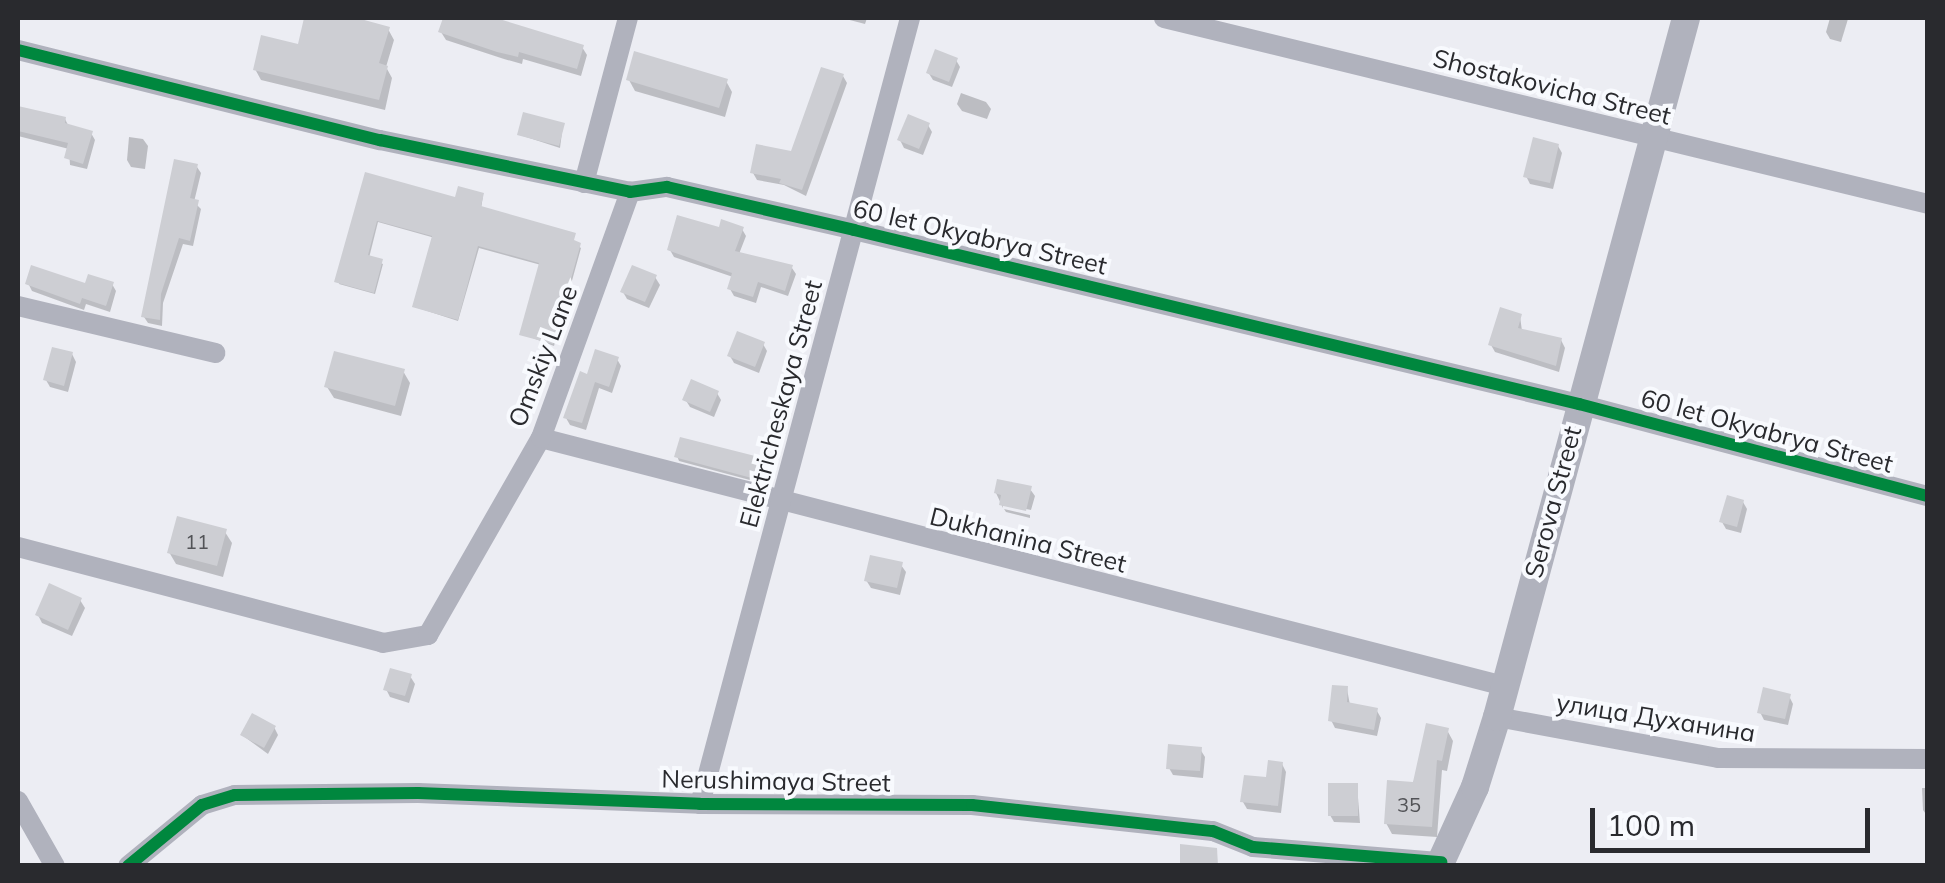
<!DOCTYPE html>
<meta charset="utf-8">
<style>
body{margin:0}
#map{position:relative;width:1945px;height:883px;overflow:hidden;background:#ecedf3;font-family:Mulish,sans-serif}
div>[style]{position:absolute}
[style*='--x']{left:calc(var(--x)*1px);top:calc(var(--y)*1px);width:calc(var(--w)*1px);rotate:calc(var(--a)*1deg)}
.shadow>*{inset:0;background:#0003}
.building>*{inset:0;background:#cdced3}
.street>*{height:20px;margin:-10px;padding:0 10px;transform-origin:10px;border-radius:10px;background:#b0b2bd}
.secondary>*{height:28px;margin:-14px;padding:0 14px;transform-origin:14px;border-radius:14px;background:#b0b2bd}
.cycleway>*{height:12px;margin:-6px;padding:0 6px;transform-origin:6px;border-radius:6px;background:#00873e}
span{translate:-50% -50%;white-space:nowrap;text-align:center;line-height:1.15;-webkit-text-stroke:8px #f8fafe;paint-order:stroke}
.number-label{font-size:20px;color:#525357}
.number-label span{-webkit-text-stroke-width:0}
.street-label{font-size:25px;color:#292a2e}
.frame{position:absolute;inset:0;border:20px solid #292a2e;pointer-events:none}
.scale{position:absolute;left:1590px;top:808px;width:280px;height:45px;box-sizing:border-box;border:5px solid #292a2e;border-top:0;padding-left:12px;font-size:30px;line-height:35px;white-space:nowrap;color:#292a2e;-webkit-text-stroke:8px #f8fafe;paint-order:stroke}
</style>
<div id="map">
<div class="shadow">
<i style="clip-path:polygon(307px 18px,348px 18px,388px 29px,394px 40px,386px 67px,392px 78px,385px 110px,261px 80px,255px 69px,300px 47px)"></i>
<i style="clip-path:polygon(445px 18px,487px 18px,582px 47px,587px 55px,581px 76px,523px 59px,522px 64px,504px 59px,446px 40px,441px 32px)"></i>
<i style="clip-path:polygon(842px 18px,867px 18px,865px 24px)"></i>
<i style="clip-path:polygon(1830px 18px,1848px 19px,1841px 42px,1830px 39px,1826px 32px)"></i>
<i style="clip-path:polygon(956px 60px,960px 67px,952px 87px,933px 80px,928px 72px)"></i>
<i style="clip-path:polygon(843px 76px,847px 83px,806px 196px,784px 185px,757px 180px,753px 173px,793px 154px)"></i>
<i style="clip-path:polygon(629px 80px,726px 81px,732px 92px,725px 117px,635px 91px)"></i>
<i style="clip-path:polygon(961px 93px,986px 102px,991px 109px,987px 119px,962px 111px,957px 104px)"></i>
<i style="clip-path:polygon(18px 107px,65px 119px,69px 127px,91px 133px,95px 140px,87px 169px,70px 165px,69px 149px,18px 136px)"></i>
<i style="clip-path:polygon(563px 125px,560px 148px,520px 135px)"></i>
<i style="clip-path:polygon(928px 125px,932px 132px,923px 155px,904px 148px,900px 140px)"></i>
<i style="clip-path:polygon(129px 137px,143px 139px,148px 146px,145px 169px,131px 167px,127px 160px)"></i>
<i style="clip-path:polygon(1558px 146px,1562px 153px,1553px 189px,1530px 184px,1526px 176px)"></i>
<i style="clip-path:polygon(197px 167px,201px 173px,194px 202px,201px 209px,193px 246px,183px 244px,163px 303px,162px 326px,148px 323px,144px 317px)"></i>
<i style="clip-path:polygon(367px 175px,456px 200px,483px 196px,481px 209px,574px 235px,574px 243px,581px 248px,554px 346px,522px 334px,541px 265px,479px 248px,458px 321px,415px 307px,435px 238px,378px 222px,369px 258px,383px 264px,375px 294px,339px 284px)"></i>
<i style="clip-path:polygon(742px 229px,746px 236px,739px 254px,792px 268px,796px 274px,788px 296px,761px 287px,756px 303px,734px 296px,730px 289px,733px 277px,674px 257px,670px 250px,720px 230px)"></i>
<i style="clip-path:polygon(655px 277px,660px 285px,649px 308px,627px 299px,623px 292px)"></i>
<i style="clip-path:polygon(28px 283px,112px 284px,116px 291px,110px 312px,86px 304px,84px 310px,32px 291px)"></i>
<i style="clip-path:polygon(1520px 316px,1522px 331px,1561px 340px,1565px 348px,1559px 372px,1495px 352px,1491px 345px)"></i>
<i style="clip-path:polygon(763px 344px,767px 351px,759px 373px,734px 363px,730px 356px)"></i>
<i style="clip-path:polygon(72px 354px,76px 362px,68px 392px,50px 387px,46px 380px)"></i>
<i style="clip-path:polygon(617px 359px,621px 366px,612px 393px,599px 388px,586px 430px,570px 425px,566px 418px,588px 377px)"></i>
<i style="clip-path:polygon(403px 371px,410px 383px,401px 416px,334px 398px,327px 387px)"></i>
<i style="clip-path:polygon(717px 393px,721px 400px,714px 417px,690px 407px,685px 399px)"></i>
<i style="clip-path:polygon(677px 456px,762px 460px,765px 465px,761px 483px,679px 461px)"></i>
<i style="clip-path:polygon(1030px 489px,1035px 496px,1031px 510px,1003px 504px,1003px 508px,996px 493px)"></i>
<i style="clip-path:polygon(1743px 502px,1747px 509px,1741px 533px,1726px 529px,1722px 522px)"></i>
<i style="clip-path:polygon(1004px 509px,1030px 515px,1030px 518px,1006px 512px)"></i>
<i style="clip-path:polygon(225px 532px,232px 543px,223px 577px,176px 564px,169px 552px)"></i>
<i style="clip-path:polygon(901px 565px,906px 572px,900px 595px,871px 588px,866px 580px)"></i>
<i style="clip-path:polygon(80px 600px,85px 608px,72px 636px,42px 623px,38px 615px)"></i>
<i style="clip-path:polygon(410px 676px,415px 684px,409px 703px,390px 697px,386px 689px)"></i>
<i style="clip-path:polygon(1347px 689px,1350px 705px,1377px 711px,1381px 718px,1377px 736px,1335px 728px,1331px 720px)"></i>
<i style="clip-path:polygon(1789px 696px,1793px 704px,1788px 725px,1764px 720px,1760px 712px)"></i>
<i style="clip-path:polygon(274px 727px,278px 735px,268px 754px,242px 735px)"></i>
<i style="clip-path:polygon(1447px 730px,1453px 741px,1447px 771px,1442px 770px,1437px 837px,1392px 834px,1386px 823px)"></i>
<i style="clip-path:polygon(1200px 749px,1205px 757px,1203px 778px,1173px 775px,1169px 768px)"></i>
<i style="clip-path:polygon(1282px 764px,1286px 772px,1281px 813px,1247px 809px,1243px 802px)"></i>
<i style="clip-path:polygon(1357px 785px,1360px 823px,1334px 822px,1330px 815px)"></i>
<i style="clip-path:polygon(1922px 788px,1928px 788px,1928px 817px,1923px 810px)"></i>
</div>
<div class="building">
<i style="clip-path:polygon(304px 18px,357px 18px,390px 27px,379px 63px,388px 66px,379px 100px,253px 70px,261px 35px,298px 44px)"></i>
<i style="clip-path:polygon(443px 18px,496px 18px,584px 45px,577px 69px,519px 52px,518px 57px,497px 52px,438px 32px)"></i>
<i style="clip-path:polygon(935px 49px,958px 58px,949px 82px,926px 73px)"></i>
<i style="clip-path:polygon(634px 51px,728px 79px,719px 108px,626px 80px)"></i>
<i style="clip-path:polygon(821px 67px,844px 74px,802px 190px,779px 183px,781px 179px,750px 173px,756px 144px,791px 151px)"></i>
<i style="clip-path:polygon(18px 106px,66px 117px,65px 123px,93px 131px,83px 164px,64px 158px,68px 143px,18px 131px)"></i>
<i style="clip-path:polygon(523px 112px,565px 123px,559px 146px,517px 135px)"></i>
<i style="clip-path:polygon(908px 114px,930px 123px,919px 149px,897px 140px)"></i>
<i style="clip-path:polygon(1533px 137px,1559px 144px,1550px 183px,1523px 177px)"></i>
<i style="clip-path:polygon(174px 159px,198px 164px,190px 198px,199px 200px,190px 241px,179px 238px,161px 294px,160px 320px,141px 317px)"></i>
<i style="clip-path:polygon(365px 172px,455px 197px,458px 186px,484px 193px,481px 206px,576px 233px,574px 240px,581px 243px,553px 344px,519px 335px,539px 263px,478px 246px,458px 320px,412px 307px,432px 236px,377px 221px,368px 255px,383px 259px,374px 293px,334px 282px)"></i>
<i style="clip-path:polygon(677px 215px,719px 227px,721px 219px,744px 227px,735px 251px,793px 265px,785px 291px,758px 282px,753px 297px,727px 289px,732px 273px,667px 250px)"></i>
<i style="clip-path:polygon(31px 265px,85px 283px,88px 274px,114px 282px,106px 306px,82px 298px,80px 304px,25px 284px)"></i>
<i style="clip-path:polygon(632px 265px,657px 275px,645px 302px,620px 292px)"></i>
<i style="clip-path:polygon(1500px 307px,1522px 314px,1518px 328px,1562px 338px,1556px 366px,1488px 345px)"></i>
<i style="clip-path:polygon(737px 331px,765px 342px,755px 367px,727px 356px)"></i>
<i style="clip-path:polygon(52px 347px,73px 352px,64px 386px,43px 380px)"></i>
<i style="clip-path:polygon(595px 349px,619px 357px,609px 387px,595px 382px,582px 423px,563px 418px,580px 371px,587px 374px)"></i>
<i style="clip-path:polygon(334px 351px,405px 369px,395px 406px,324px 387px)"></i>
<i style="clip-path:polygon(691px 379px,719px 391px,710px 412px,682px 400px)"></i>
<i style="clip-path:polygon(680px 437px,763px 458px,759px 480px,674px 457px)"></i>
<i style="clip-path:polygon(997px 479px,1032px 486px,1026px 511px,999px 505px,1001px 495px,994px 493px)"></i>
<i style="clip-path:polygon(1727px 495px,1744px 500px,1737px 527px,1719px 522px)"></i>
<i style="clip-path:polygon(177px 516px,227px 529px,217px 566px,167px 553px)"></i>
<i style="clip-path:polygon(870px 555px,903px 562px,897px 588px,864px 581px)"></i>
<i style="clip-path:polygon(49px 583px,82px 598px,68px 630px,35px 615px)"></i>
<i style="clip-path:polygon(390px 668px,412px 674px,405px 696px,383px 690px)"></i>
<i style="clip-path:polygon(1332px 685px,1348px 686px,1347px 702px,1378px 708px,1374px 730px,1328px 721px)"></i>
<i style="clip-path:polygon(1763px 687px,1791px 694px,1785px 719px,1757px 713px)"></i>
<i style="clip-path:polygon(252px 713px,276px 726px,264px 748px,240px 735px)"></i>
<i style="clip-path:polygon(1426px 723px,1449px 728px,1442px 761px,1437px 760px,1432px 827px,1384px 824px,1387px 780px,1413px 782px)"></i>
<i style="clip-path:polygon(1168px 744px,1202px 747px,1200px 771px,1166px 769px)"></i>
<i style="clip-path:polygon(1268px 760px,1283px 762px,1278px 806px,1240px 802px,1244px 775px,1266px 777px)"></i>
<i style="clip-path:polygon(1328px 783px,1358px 783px,1358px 816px,1328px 816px)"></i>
<i style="clip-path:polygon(1180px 844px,1217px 848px,1218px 866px,1180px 866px)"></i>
</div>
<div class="street">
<i style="--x:1164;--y:18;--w:786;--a:13.68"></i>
<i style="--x:18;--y:50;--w:373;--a:14"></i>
<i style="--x:380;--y:140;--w:255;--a:11.7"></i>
<i style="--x:630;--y:192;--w:37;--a:-8"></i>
<i style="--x:667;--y:187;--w:192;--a:12.9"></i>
<i style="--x:854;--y:230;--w:746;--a:13.5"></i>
<i style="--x:1579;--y:404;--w:361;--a:14.8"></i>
<i style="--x:584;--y:183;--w:171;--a:-75.1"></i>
<i style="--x:18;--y:306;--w:203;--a:13.4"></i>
<i style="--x:541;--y:438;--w:994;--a:14.44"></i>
<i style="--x:18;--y:547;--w:377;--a:14.7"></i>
<i style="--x:383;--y:643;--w:46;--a:-10.1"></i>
<i style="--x:428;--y:635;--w:227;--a:-60.2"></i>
<i style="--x:541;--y:438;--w:262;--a:-70.1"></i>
<i style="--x:1497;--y:717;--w:225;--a:10.5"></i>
<i style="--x:1718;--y:758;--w:210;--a:0.3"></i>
<i style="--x:18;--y:801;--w:75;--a:60.4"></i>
<i style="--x:700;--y:804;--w:814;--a:-75.04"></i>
<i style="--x:128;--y:866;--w:96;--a:-39.5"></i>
<i style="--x:202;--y:805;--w:34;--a:-17"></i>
<i style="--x:235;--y:795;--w:183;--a:-0.6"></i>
<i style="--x:418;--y:793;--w:282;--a:2.2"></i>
<i style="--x:700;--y:804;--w:272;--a:0.2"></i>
<i style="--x:972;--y:805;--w:242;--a:6.2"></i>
<i style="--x:1213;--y:831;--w:43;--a:21.8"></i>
<i style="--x:1253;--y:847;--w:189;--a:4.6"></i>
</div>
<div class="secondary">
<i style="--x:1439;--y:866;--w:87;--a:-65.5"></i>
<i style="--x:1475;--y:787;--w:73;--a:-72.6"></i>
<i style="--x:1497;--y:717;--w:724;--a:-74.87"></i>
</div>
<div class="cycleway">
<i style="--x:18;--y:50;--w:373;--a:14"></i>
<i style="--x:380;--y:140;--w:255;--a:11.7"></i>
<i style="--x:630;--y:192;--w:37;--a:-8"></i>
<i style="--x:667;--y:187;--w:192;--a:12.9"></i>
<i style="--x:854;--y:230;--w:746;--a:13.5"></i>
<i style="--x:1579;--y:404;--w:361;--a:14.8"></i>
<i style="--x:128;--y:866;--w:96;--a:-39.5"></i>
<i style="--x:202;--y:805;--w:34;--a:-17"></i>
<i style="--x:235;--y:795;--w:183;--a:-0.6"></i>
<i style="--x:418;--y:793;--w:282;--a:2.2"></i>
<i style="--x:700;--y:804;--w:272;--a:0.2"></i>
<i style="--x:972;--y:805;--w:242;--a:6.2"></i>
<i style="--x:1213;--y:831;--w:43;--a:21.8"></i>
<i style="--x:1253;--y:847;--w:189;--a:4.6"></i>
</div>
<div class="number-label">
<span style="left:197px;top:541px">11</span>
<span style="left:1409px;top:804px">35</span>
</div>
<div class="street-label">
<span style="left:1552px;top:87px;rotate:14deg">Shostakovicha Street</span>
<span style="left:980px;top:237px;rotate:13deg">60 let Okyabrya Street</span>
<span style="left:543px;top:356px;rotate:-69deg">Omskiy Lane</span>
<span style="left:781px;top:404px;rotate:-75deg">Elektricheskaya Street</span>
<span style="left:1767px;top:431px;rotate:15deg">60 let Okyabrya Street</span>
<span style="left:1553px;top:502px;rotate:-75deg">Serova Street</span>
<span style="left:1028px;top:540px;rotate:14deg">Dukhanina Street</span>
<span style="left:1656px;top:718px;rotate:9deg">улица Духанина</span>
<span style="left:776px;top:781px;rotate:1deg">Nerushimaya Street</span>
</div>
<div class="frame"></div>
<div class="scale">100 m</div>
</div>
